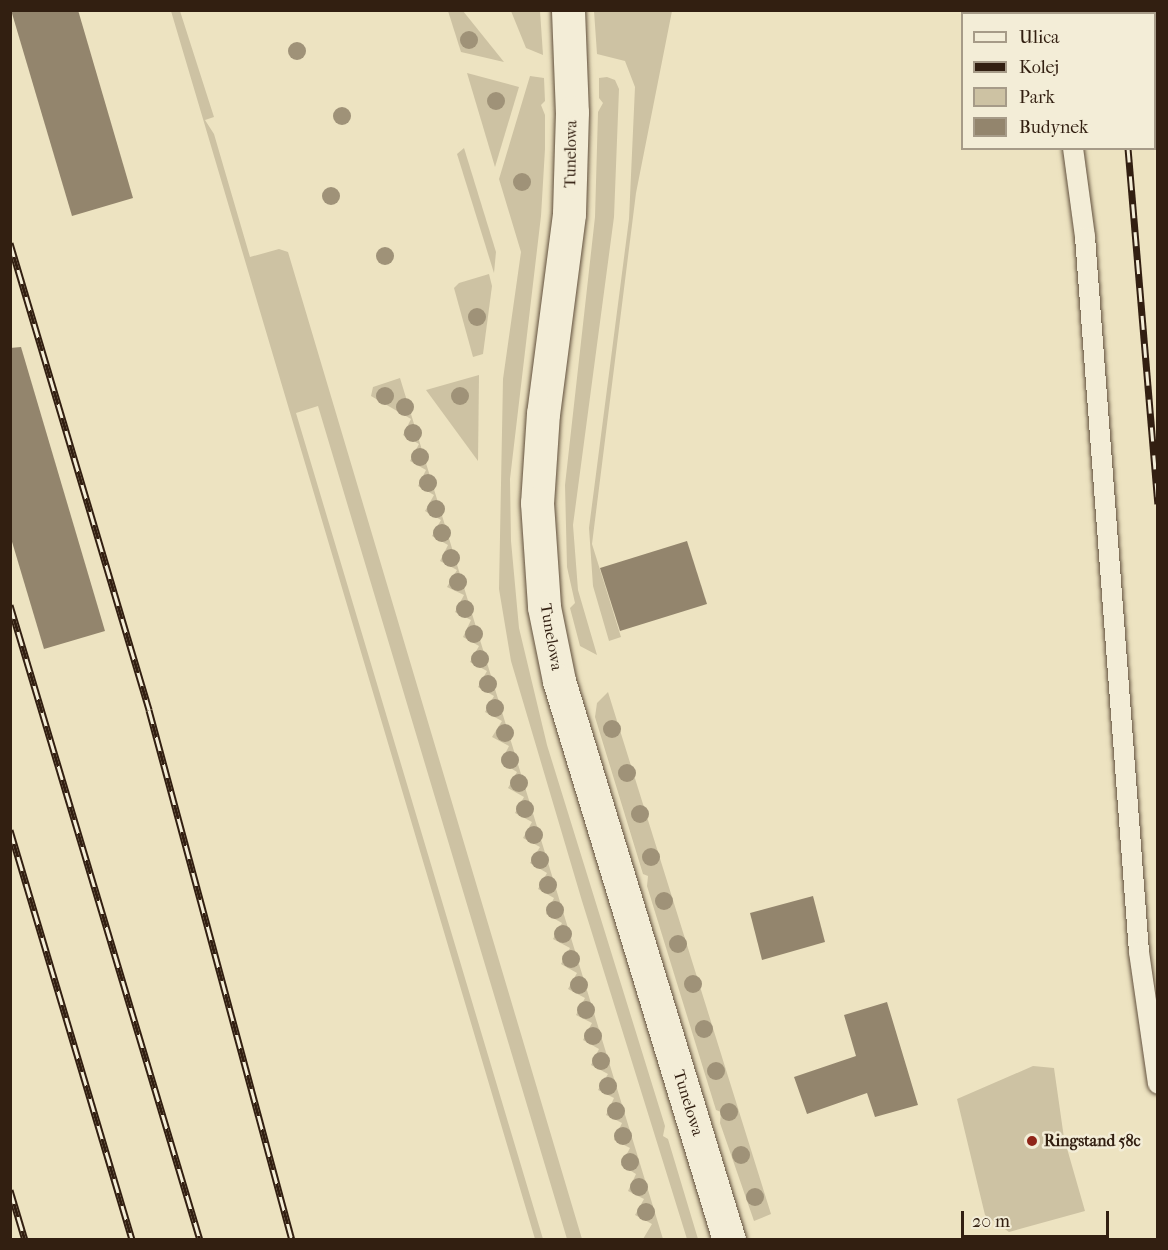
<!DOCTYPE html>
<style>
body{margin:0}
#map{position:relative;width:1168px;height:1250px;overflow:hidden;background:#ede3c1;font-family:"IM FELL French Canon",serif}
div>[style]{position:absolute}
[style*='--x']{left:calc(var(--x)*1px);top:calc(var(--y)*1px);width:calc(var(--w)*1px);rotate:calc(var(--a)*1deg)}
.green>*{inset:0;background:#cdc2a3}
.building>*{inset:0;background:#93856d}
.roads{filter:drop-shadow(0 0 2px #61503d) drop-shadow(0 0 2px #61503d)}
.service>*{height:20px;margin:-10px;padding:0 10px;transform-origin:10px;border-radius:10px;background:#f3edd7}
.minor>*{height:33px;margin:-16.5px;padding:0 16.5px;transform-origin:16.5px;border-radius:16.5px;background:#f3edd7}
.rail>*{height:7px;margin-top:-3.5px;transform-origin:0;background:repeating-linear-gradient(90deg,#f3edd7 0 14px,#321f11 0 28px);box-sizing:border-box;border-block:2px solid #321f11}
.trees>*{width:18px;height:18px;margin:-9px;border-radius:50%;background:#9f9278}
.dots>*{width:16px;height:16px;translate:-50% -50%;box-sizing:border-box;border:3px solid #f3edd7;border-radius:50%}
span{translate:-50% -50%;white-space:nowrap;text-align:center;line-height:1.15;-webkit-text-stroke:5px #f3edd7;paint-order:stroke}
.street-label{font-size:16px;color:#321f11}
.poi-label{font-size:16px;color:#321f11;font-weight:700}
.left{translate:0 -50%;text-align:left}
.frame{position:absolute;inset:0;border:12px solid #321f11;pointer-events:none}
.legend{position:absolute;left:961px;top:12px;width:195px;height:138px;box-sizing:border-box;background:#f3edd7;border:2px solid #a69b88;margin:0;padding:8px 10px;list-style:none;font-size:18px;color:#321f11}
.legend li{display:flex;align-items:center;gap:12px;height:30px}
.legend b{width:30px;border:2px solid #a69b88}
.scale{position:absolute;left:961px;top:1211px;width:148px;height:27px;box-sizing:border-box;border:3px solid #321f11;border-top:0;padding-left:8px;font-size:18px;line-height:21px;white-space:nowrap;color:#321f11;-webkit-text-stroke:4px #f3edd7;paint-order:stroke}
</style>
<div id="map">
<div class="green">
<i style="clip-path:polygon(171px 11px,180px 11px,214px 117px,205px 120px,214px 134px,250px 257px,279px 249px,288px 252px,582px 1239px,567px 1239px,318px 406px,296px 413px,543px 1239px,535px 1239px)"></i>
<i style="clip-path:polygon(448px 11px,463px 11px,504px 62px,461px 52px)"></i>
<i style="clip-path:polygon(511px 11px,540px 11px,543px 55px,526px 48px)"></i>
<i style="clip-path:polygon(594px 11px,672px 11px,636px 193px,592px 544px,621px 637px,609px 641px,593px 586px,589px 528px,629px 219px,635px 87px,625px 61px,597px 54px)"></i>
<i style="clip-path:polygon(1122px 11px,1157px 11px,1157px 142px,1154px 14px)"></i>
<i style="clip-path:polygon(467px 73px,519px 87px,495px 167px)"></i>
<i style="clip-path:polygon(530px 76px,544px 78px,545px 101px,541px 105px,545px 115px,545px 149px,541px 216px,510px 479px,511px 541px,519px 628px,547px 745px,665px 1126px,663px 1136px,668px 1139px,698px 1239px,687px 1239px,582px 901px,511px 661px,499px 589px,503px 379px,521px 252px,499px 179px)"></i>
<i style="clip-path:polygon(607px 77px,615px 80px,619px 89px,614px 217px,573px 525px,578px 590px,597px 655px,580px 646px,570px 608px,575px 603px,567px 567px,565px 485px,595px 217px,598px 112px,603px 103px,599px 98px,599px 78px)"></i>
<i style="clip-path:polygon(464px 148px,496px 252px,494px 273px,457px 154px)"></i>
<i style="clip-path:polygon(489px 274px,492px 286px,483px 354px,473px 357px,454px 288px,459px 283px)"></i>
<i style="clip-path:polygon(479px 375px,478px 461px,426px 390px)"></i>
<i style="clip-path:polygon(400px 378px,663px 1239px,643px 1239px,652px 1224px,635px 1215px,644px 1199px,628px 1191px,636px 1174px,621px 1165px,630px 1148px,614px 1140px,622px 1123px,606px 1115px,614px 1098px,598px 1090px,608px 1074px,591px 1065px,599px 1049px,583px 1040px,592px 1023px,576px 1015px,585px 998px,568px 989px,577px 973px,561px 964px,570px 948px,553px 939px,562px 923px,546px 914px,554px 898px,538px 889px,547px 873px,530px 863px,540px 847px,523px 838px,532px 822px,515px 813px,524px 797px,508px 788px,517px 772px,501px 762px,509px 746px,492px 737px,502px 721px,485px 712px,494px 696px,478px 687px,487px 671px,470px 662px,479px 646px,463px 637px,471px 620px,455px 612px,464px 595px,447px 587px,457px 570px,440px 561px,448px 545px,432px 536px,441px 520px,425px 511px,434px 495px,418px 486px,426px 470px,410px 461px,419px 444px,403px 435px,411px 419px,371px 396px,373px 387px)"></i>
<i style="clip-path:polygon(608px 692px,771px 1214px,754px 1221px,720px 1123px,721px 1112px,716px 1110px,647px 886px,648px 876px,643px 874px,595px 717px,597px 703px)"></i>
<i style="clip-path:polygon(1033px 1066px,1054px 1068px,1064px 1138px,1085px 1211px,1009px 1232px,985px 1215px,957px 1099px)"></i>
</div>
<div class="building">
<i style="clip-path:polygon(11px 10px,78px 10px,133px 198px,72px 216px)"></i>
<i style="clip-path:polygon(21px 347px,105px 631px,44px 649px,10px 535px,10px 348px)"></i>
<i style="clip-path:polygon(687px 541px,707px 604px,620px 631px,600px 568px)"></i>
<i style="clip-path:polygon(813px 896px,825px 942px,762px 960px,750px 913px)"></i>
<i style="clip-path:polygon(887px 1002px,918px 1105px,875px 1117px,867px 1093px,807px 1114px,794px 1077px,856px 1056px,844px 1015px)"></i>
</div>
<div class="roads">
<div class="service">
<i style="--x:1028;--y:10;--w:4;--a:63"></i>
<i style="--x:1073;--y:148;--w:90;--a:82.3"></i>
<i style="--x:1085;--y:237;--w:717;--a:85.68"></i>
<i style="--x:1139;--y:952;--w:133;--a:81.8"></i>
</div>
<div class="minor">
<i style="--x:568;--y:10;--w:102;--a:87.8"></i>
<i style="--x:572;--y:112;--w:102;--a:91.7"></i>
<i style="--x:569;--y:214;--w:201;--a:97.4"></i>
<i style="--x:543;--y:413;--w:90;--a:93.8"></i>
<i style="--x:537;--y:503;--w:104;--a:86.1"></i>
<i style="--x:544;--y:607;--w:76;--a:78.5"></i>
<i style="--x:559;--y:681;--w:584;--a:73.08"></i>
</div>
</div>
<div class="rail">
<i style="--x:1109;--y:10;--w:4;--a:76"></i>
<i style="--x:1128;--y:148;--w:357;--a:85.2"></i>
<i style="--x:10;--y:243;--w:487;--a:73.4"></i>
<i style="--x:149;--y:710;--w:549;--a:74.9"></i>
<i style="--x:10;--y:605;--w:663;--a:73.34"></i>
<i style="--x:10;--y:830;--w:428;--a:73.4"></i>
<i style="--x:10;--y:1190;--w:52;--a:73.3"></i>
</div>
<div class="trees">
<i style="left:469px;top:40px"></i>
<i style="left:297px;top:51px"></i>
<i style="left:496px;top:101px"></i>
<i style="left:342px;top:116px"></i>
<i style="left:522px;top:182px"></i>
<i style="left:331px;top:196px"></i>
<i style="left:385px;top:256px"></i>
<i style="left:477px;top:317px"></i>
<i style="left:385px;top:396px"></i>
<i style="left:460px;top:396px"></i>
<i style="left:405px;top:407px"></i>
<i style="left:413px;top:433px"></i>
<i style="left:420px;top:457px"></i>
<i style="left:428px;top:483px"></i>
<i style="left:436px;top:509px"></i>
<i style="left:442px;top:533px"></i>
<i style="left:451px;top:558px"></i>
<i style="left:458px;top:582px"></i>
<i style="left:465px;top:609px"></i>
<i style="left:474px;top:634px"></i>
<i style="left:480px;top:659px"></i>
<i style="left:488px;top:684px"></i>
<i style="left:495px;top:708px"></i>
<i style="left:612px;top:729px"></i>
<i style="left:505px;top:733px"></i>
<i style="left:510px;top:760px"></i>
<i style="left:627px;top:773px"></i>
<i style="left:519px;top:783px"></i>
<i style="left:525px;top:809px"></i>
<i style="left:640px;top:814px"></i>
<i style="left:534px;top:835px"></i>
<i style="left:651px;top:857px"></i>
<i style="left:540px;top:860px"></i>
<i style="left:548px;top:885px"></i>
<i style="left:664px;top:901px"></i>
<i style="left:555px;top:910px"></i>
<i style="left:563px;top:934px"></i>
<i style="left:678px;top:944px"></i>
<i style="left:571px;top:959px"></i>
<i style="left:693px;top:984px"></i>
<i style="left:579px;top:985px"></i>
<i style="left:586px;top:1010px"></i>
<i style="left:704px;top:1029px"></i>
<i style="left:593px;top:1036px"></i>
<i style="left:601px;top:1061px"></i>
<i style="left:716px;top:1071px"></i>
<i style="left:608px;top:1086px"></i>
<i style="left:616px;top:1111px"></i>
<i style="left:729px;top:1112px"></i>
<i style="left:623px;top:1136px"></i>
<i style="left:741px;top:1155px"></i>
<i style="left:630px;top:1162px"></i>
<i style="left:639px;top:1187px"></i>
<i style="left:755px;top:1197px"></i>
<i style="left:646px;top:1212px"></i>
</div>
<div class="dots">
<i style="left:1032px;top:1141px;background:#8f2418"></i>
</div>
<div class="street-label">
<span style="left:571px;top:154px;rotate:-89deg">Tunelowa</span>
<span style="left:551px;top:637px;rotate:80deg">Tunelowa</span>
<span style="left:688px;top:1103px;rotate:73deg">Tunelowa</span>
</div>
<div class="poi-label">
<span class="left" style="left:1044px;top:1141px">Ringstand 58c</span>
</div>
<div class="frame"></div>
<ul class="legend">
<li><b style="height:8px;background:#f3edd7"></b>Ulica</li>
<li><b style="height:8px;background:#321f11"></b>Kolej</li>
<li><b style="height:16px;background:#cdc2a3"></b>Park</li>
<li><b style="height:16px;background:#93856d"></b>Budynek</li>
</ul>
<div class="scale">20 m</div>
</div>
